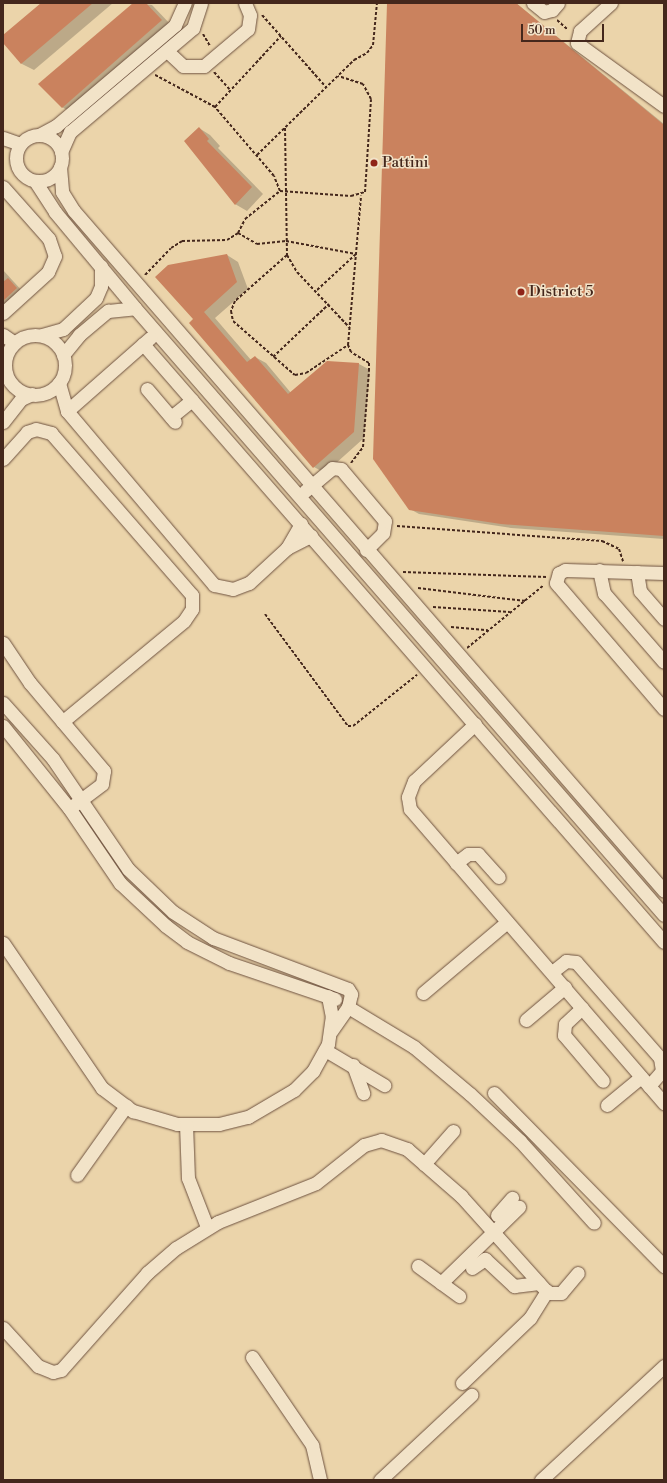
<!DOCTYPE html>
<style>
body{margin:0}
#map{position:relative;width:667px;height:1483px;overflow:hidden;background:#ebd4aa;font-family:"Libre Bodoni",serif}
div>[style]{position:absolute}
[style*='--x']{left:calc(var(--x)*1px);top:calc(var(--y)*1px);width:calc(var(--w)*1px);rotate:calc(var(--a)*1deg)}
.shadow>*{inset:0;background:#0003}
.building>*{inset:0;background:#ca825e}
.path>*{height:2px;margin-top:-1px;transform-origin:0;background:repeating-linear-gradient(90deg,#44271c 0 3px,transparent 0 5px)}
.roads{filter:drop-shadow(0 0 1px #6e5240) drop-shadow(0 0 1px #6e5240)}
.minor>*{height:13px;margin:-6.5px;padding:0 6.5px;transform-origin:6.5px;border-radius:6.5px;background:#f2e3c8}
.minor>.ring{margin:-6.5px;padding:0;box-sizing:content-box;background:none;border:13px solid #f2e3c8;border-radius:50%}
.dots>*{width:11px;height:11px;translate:-50% -50%;box-sizing:border-box;border:2px solid #f2e3c8;border-radius:50%}
span{translate:-50% -50%;white-space:nowrap;text-align:center;line-height:1.15;-webkit-text-stroke:3px #f2e3c8;paint-order:stroke}
.poi-label{font-size:15px;color:#44271c}
.left{translate:0 -50%;text-align:left}
.frame{position:absolute;inset:0;border:4px solid #44271c;pointer-events:none}
.scale{position:absolute;left:521px;top:24px;width:83px;height:18px;box-sizing:border-box;border:2px solid #44271c;border-top:0;padding-left:5px;font-size:12px;line-height:14px;white-space:nowrap;color:#44271c;-webkit-text-stroke:3px #f2e3c8;paint-order:stroke}
</style>
<div id="map">
<div class="shadow">
<i style="clip-path:polygon(42px 3px,113px 3px,34px 70px,22px 64px,3px 42px,3px 36px)"></i>
<i style="clip-path:polygon(135px 3px,152px 5px,173px 27px,74px 114px,62px 107px)"></i>
<i style="clip-path:polygon(388px 3px,516px 3px,664px 124px,664px 539px,511px 528px,419px 514px,410px 509px)"></i>
<i style="clip-path:polygon(199px 128px,210px 135px,220px 146px,218px 148px,263px 194px,247px 211px,235px 204px)"></i>
<i style="clip-path:polygon(227px 255px,238px 262px,248px 289px,215px 318px,251px 360px,255px 357px,266px 363px,291px 393px,359px 364px,370px 370px,364px 438px,325px 473px,314px 467px,195px 319px)"></i>
<i style="clip-path:polygon(3px 270px,24px 293px,3px 312px)"></i>
</div>
<div class="building">
<i style="clip-path:polygon(41px 3px,93px 3px,21px 64px,3px 43px,3px 35px)"></i>
<i style="clip-path:polygon(133px 3px,146px 3px,162px 20px,62px 108px,38px 84px)"></i>
<i style="clip-path:polygon(387px 3px,516px 3px,664px 125px,664px 536px,501px 524px,409px 510px,373px 459px)"></i>
<i style="clip-path:polygon(199px 127px,209px 139px,207px 141px,252px 187px,235px 205px,184px 141px)"></i>
<i style="clip-path:polygon(227px 254px,237px 282px,204px 312px,247px 362px,255px 356px,288px 394px,327px 361px,359px 363px,354px 432px,313px 468px,189px 323px,193px 319px,155px 277px,168px 265px)"></i>
<i style="clip-path:polygon(8px 278px,17px 288px,3px 301px,3px 282px)"></i>
</div>
<div class="path">
<i style="--x:262;--y:15;--w:96;--a:48.4"></i>
<i style="--x:557;--y:20;--w:15;--a:42"></i>
<i style="--x:203;--y:34;--w:14;--a:60"></i>
<i style="--x:214;--y:72;--w:24;--a:48"></i>
<i style="--x:215;--y:107;--w:97;--a:-47.1"></i>
<i style="--x:285;--y:128;--w:127;--a:89.1"></i>
<i style="--x:287;--y:255;--w:20;--a:60"></i>
<i style="--x:297;--y:272;--w:76;--a:46.6"></i>
<i style="--x:257;--y:155;--w:136;--a:-44.4"></i>
<i style="--x:354;--y:60;--w:15;--a:-28"></i>
<i style="--x:367;--y:53;--w:10;--a:-53"></i>
<i style="--x:373;--y:45;--w:42;--a:-84.6"></i>
<i style="--x:280;--y:191;--w:71;--a:4"></i>
<i style="--x:351;--y:196;--w:15;--a:-16"></i>
<i style="--x:365;--y:192;--w:93;--a:-86.3"></i>
<i style="--x:371;--y:99;--w:17;--a:-118"></i>
<i style="--x:363;--y:84;--w:26;--a:-162"></i>
<i style="--x:238;--y:233;--w:22;--a:30"></i>
<i style="--x:257;--y:244;--w:29;--a:-6"></i>
<i style="--x:286;--y:241;--w:71;--a:10.5"></i>
<i style="--x:287;--y:255;--w:69;--a:138.5"></i>
<i style="--x:235;--y:301;--w:11;--a:112"></i>
<i style="--x:231;--y:311;--w:10;--a:79"></i>
<i style="--x:233;--y:321;--w:82;--a:41.1"></i>
<i style="--x:295;--y:375;--w:11;--a:-10"></i>
<i style="--x:306;--y:373;--w:50;--a:-33.7"></i>
<i style="--x:145;--y:275;--w:37;--a:-46"></i>
<i style="--x:171;--y:248;--w:13;--a:-32"></i>
<i style="--x:182;--y:241;--w:45;--a:-1.3"></i>
<i style="--x:227;--y:240;--w:13;--a:-32"></i>
<i style="--x:238;--y:233;--w:16;--a:-63"></i>
<i style="--x:245;--y:219;--w:45;--a:-38.7"></i>
<i style="--x:280;--y:191;--w:16;--a:-112"></i>
<i style="--x:274;--y:176;--w:91;--a:-130.5"></i>
<i style="--x:215;--y:107;--w:68;--a:-151.9"></i>
<i style="--x:317;--y:290;--w:53;--a:-42.7"></i>
<i style="--x:273;--y:357;--w:77;--a:-43.4"></i>
<i style="--x:351;--y:463;--w:20;--a:-53"></i>
<i style="--x:363;--y:447;--w:76;--a:-85.5"></i>
<i style="--x:369;--y:371;--w:8;--a:-90"></i>
<i style="--x:369;--y:363;--w:21;--a:-149"></i>
<i style="--x:351;--y:352;--w:8;--a:-113"></i>
<i style="--x:348;--y:345;--w:150;--a:-85"></i>
<i style="--x:397;--y:526;--w:206;--a:4.2"></i>
<i style="--x:602;--y:541;--w:19;--a:25"></i>
<i style="--x:619;--y:549;--w:13;--a:72"></i>
<i style="--x:403;--y:572;--w:144;--a:2"></i>
<i style="--x:418;--y:588;--w:109;--a:6.9"></i>
<i style="--x:433;--y:607;--w:77;--a:3.7"></i>
<i style="--x:265;--y:614;--w:139;--a:53.5"></i>
<i style="--x:348;--y:726;--w:5;--a:0"></i>
<i style="--x:353;--y:726;--w:82;--a:-38.6"></i>
<i style="--x:451;--y:627;--w:37;--a:5"></i>
<i style="--x:467;--y:648;--w:99;--a:-39.3"></i>
</div>
<div class="roads">
<div class="minor">
<i style="--x:533;--y:3;--w:14;--a:39"></i>
<i style="--x:544;--y:12;--w:8;--a:-14"></i>
<i style="--x:552;--y:10;--w:9;--a:-49"></i>
<i style="--x:611;--y:3;--w:42;--a:137.9"></i>
<i style="--x:580;--y:31;--w:12;--a:104"></i>
<i style="--x:577;--y:43;--w:107;--a:35.9"></i>
<i style="--x:167;--y:51;--w:22;--a:43"></i>
<i style="--x:183;--y:66;--w:21;--a:0"></i>
<i style="--x:204;--y:66;--w:57;--a:-40.1"></i>
<i style="--x:248;--y:29;--w:14;--a:-82"></i>
<i style="--x:250;--y:15;--w:13;--a:-113"></i>
<i style="--x:39;--y:135;--w:19;--a:-28"></i>
<i style="--x:56;--y:126;--w:156;--a:-40.3"></i>
<i style="--x:175;--y:25;--w:24;--a:-66"></i>
<i class="ring" style="left:16px;top:135px;width:33px;height:33px"></i>
<i style="--x:3;--y:138;--w:18;--a:19"></i>
<i style="--x:61;--y:152;--w:22;--a:-66"></i>
<i style="--x:70;--y:132;--w:161;--a:-40.2"></i>
<i style="--x:193;--y:28;--w:26;--a:-72"></i>
<i style="--x:60;--y:167;--w:25;--a:85"></i>
<i style="--x:62;--y:192;--w:22;--a:58"></i>
<i style="--x:74;--y:211;--w:900;--a:49.05"></i>
<i style="--x:35;--y:181;--w:37;--a:57"></i>
<i style="--x:55;--y:212;--w:125;--a:50.2"></i>
<i style="--x:135;--y:308;--w:805;--a:48.93"></i>
<i style="--x:3;--y:187;--w:69;--a:48.5"></i>
<i style="--x:49;--y:239;--w:18;--a:71"></i>
<i style="--x:55;--y:256;--w:17;--a:114"></i>
<i style="--x:48;--y:272;--w:61;--a:137.7"></i>
<i style="--x:3;--y:335;--w:14;--a:34"></i>
<i style="--x:42;--y:335;--w:22;--a:-16"></i>
<i style="--x:63;--y:329;--w:45;--a:-43.2"></i>
<i style="--x:96;--y:298;--w:13;--a:-67"></i>
<i style="--x:101;--y:286;--w:20;--a:-90"></i>
<i class="ring" style="left:5px;top:335px;width:47px;height:47px"></i>
<i style="--x:143;--y:344;--w:793;--a:48.94"></i>
<i style="--x:63;--y:355;--w:26;--a:-51"></i>
<i style="--x:79;--y:335;--w:38;--a:-40"></i>
<i style="--x:108;--y:311;--w:27;--a:-6"></i>
<i style="--x:59;--y:383;--w:29;--a:74"></i>
<i style="--x:67;--y:411;--w:228;--a:49.8"></i>
<i style="--x:214;--y:585;--w:19;--a:12"></i>
<i style="--x:233;--y:589;--w:17;--a:-21"></i>
<i style="--x:249;--y:583;--w:52;--a:-42.6"></i>
<i style="--x:287;--y:548;--w:28;--a:-60"></i>
<i style="--x:147;--y:389;--w:43;--a:49.7"></i>
<i style="--x:67;--y:411;--w:111;--a:-41.3"></i>
<i style="--x:171;--y:417;--w:27;--a:-39"></i>
<i style="--x:3;--y:422;--w:29;--a:-52"></i>
<i style="--x:21;--y:399;--w:12;--a:-24"></i>
<i style="--x:3;--y:459;--w:36;--a:-48"></i>
<i style="--x:27;--y:432;--w:9;--a:-18"></i>
<i style="--x:36;--y:429;--w:16;--a:15"></i>
<i style="--x:51;--y:433;--w:215;--a:49"></i>
<i style="--x:192;--y:595;--w:14;--a:90"></i>
<i style="--x:192;--y:609;--w:14;--a:124"></i>
<i style="--x:184;--y:621;--w:158;--a:140.4"></i>
<i style="--x:305;--y:491;--w:35;--a:-40"></i>
<i style="--x:332;--y:468;--w:9;--a:6"></i>
<i style="--x:341;--y:469;--w:68;--a:49.8"></i>
<i style="--x:385;--y:521;--w:12;--a:99"></i>
<i style="--x:383;--y:533;--w:24;--a:135"></i>
<i style="--x:287;--y:548;--w:27;--a:-27"></i>
<i style="--x:599;--y:570;--w:24;--a:78"></i>
<i style="--x:604;--y:593;--w:91;--a:49"></i>
<i style="--x:637;--y:572;--w:19;--a:81"></i>
<i style="--x:640;--y:591;--w:37;--a:49"></i>
<i style="--x:664;--y:573;--w:99;--a:-178.3"></i>
<i style="--x:565;--y:570;--w:7;--a:153"></i>
<i style="--x:559;--y:573;--w:10;--a:107"></i>
<i style="--x:556;--y:583;--w:166;--a:49.4"></i>
<i style="--x:3;--y:643;--w:48;--a:56"></i>
<i style="--x:30;--y:683;--w:115;--a:49.9"></i>
<i style="--x:104;--y:771;--w:13;--a:99"></i>
<i style="--x:102;--y:784;--w:35;--a:143"></i>
<i style="--x:3;--y:703;--w:75;--a:48.2"></i>
<i style="--x:53;--y:759;--w:133;--a:55.7"></i>
<i style="--x:128;--y:869;--w:62;--a:43.7"></i>
<i style="--x:173;--y:912;--w:48;--a:33"></i>
<i style="--x:213;--y:938;--w:144;--a:20.7"></i>
<i style="--x:348;--y:989;--w:6;--a:59"></i>
<i style="--x:351;--y:994;--w:13;--a:103"></i>
<i style="--x:348;--y:1007;--w:29;--a:125"></i>
<i style="--x:475;--y:724;--w:83;--a:136.9"></i>
<i style="--x:414;--y:781;--w:17;--a:111"></i>
<i style="--x:408;--y:797;--w:12;--a:81"></i>
<i style="--x:410;--y:809;--w:389;--a:49.2"></i>
<i style="--x:3;--y:726;--w:105;--a:51.2"></i>
<i style="--x:69;--y:808;--w:91;--a:55.8"></i>
<i style="--x:120;--y:883;--w:63;--a:43.1"></i>
<i style="--x:166;--y:926;--w:26;--a:37"></i>
<i style="--x:187;--y:942;--w:47;--a:26.6"></i>
<i style="--x:229;--y:963;--w:112;--a:18.8"></i>
<i style="--x:456;--y:863;--w:15;--a:-37"></i>
<i style="--x:468;--y:854;--w:10;--a:0"></i>
<i style="--x:478;--y:854;--w:31;--a:48"></i>
<i style="--x:3;--y:943;--w:176;--a:55.7"></i>
<i style="--x:102;--y:1088;--w:39;--a:37"></i>
<i style="--x:133;--y:1111;--w:46;--a:16.5"></i>
<i style="--x:177;--y:1124;--w:42;--a:0"></i>
<i style="--x:219;--y:1124;--w:30;--a:-14"></i>
<i style="--x:248;--y:1117;--w:53;--a:-30.4"></i>
<i style="--x:294;--y:1090;--w:27;--a:-45"></i>
<i style="--x:313;--y:1071;--w:31;--a:-61"></i>
<i style="--x:328;--y:1044;--w:27;--a:-82"></i>
<i style="--x:332;--y:1017;--w:21;--a:-101"></i>
<i style="--x:552;--y:972;--w:18;--a:-38"></i>
<i style="--x:566;--y:961;--w:10;--a:6"></i>
<i style="--x:576;--y:962;--w:128;--a:48.8"></i>
<i style="--x:660;--y:1058;--w:13;--a:81"></i>
<i style="--x:662;--y:1071;--w:20;--a:131"></i>
<i style="--x:423;--y:993;--w:110;--a:-40.2"></i>
<i style="--x:348;--y:1007;--w:77;--a:31.2"></i>
<i style="--x:414;--y:1047;--w:73;--a:40"></i>
<i style="--x:470;--y:1094;--w:69;--a:43.2"></i>
<i style="--x:520;--y:1141;--w:110;--a:47.9"></i>
<i style="--x:582;--y:1008;--w:23;--a:137"></i>
<i style="--x:565;--y:1024;--w:11;--a:95"></i>
<i style="--x:564;--y:1035;--w:60;--a:49.7"></i>
<i style="--x:526;--y:1020;--w:51;--a:-40.2"></i>
<i style="--x:325;--y:1050;--w:69;--a:30.7"></i>
<i style="--x:353;--y:1065;--w:30;--a:70"></i>
<i style="--x:494;--y:1093;--w:243;--a:45.5"></i>
<i style="--x:607;--y:1105;--w:44;--a:-39.5"></i>
<i style="--x:186;--y:1124;--w:54;--a:87.9"></i>
<i style="--x:188;--y:1178;--w:53;--a:68.8"></i>
<i style="--x:424;--y:1164;--w:44;--a:-48.7"></i>
<i style="--x:77;--y:1175;--w:85;--a:-54.6"></i>
<i style="--x:497;--y:1215;--w:23;--a:-49"></i>
<i style="--x:418;--y:1266;--w:51;--a:36.2"></i>
<i style="--x:472;--y:1268;--w:16;--a:-35"></i>
<i style="--x:485;--y:1259;--w:40;--a:43"></i>
<i style="--x:514;--y:1286;--w:25;--a:-7"></i>
<i style="--x:441;--y:1283;--w:109;--a:-44.3"></i>
<i style="--x:3;--y:1328;--w:52;--a:47.4"></i>
<i style="--x:38;--y:1366;--w:16;--a:22"></i>
<i style="--x:53;--y:1372;--w:8;--a:-14"></i>
<i style="--x:61;--y:1370;--w:130;--a:-48.4"></i>
<i style="--x:147;--y:1273;--w:38;--a:-41"></i>
<i style="--x:176;--y:1248;--w:49;--a:-31.8"></i>
<i style="--x:218;--y:1222;--w:105;--a:-21.7"></i>
<i style="--x:316;--y:1183;--w:61;--a:-38.4"></i>
<i style="--x:364;--y:1145;--w:18;--a:-16"></i>
<i style="--x:381;--y:1140;--w:28;--a:19"></i>
<i style="--x:407;--y:1149;--w:72;--a:41"></i>
<i style="--x:461;--y:1196;--w:130;--a:48.1"></i>
<i style="--x:548;--y:1293;--w:13;--a:0"></i>
<i style="--x:561;--y:1293;--w:26;--a:-50"></i>
<i style="--x:252;--y:1357;--w:107;--a:55.7"></i>
<i style="--x:312;--y:1445;--w:36;--a:77"></i>
<i style="--x:462;--y:1383;--w:94;--a:-43.7"></i>
<i style="--x:530;--y:1318;--w:32;--a:-58"></i>
<i style="--x:380;--y:1480;--w:125;--a:-43"></i>
<i style="--x:541;--y:1480;--w:168;--a:-42.8"></i>
</div>
</div>
<div class="dots">
<i style="left:374px;top:163px;background:#8f2418"></i>
<i style="left:521px;top:292px;background:#8f2418"></i>
</div>
<div class="poi-label">
<span class="left" style="left:382px;top:163px">Pattini</span>
<span class="left" style="left:529px;top:292px">District 5</span>
</div>
<div class="frame"></div>
<div class="scale">50 m</div>
</div>
